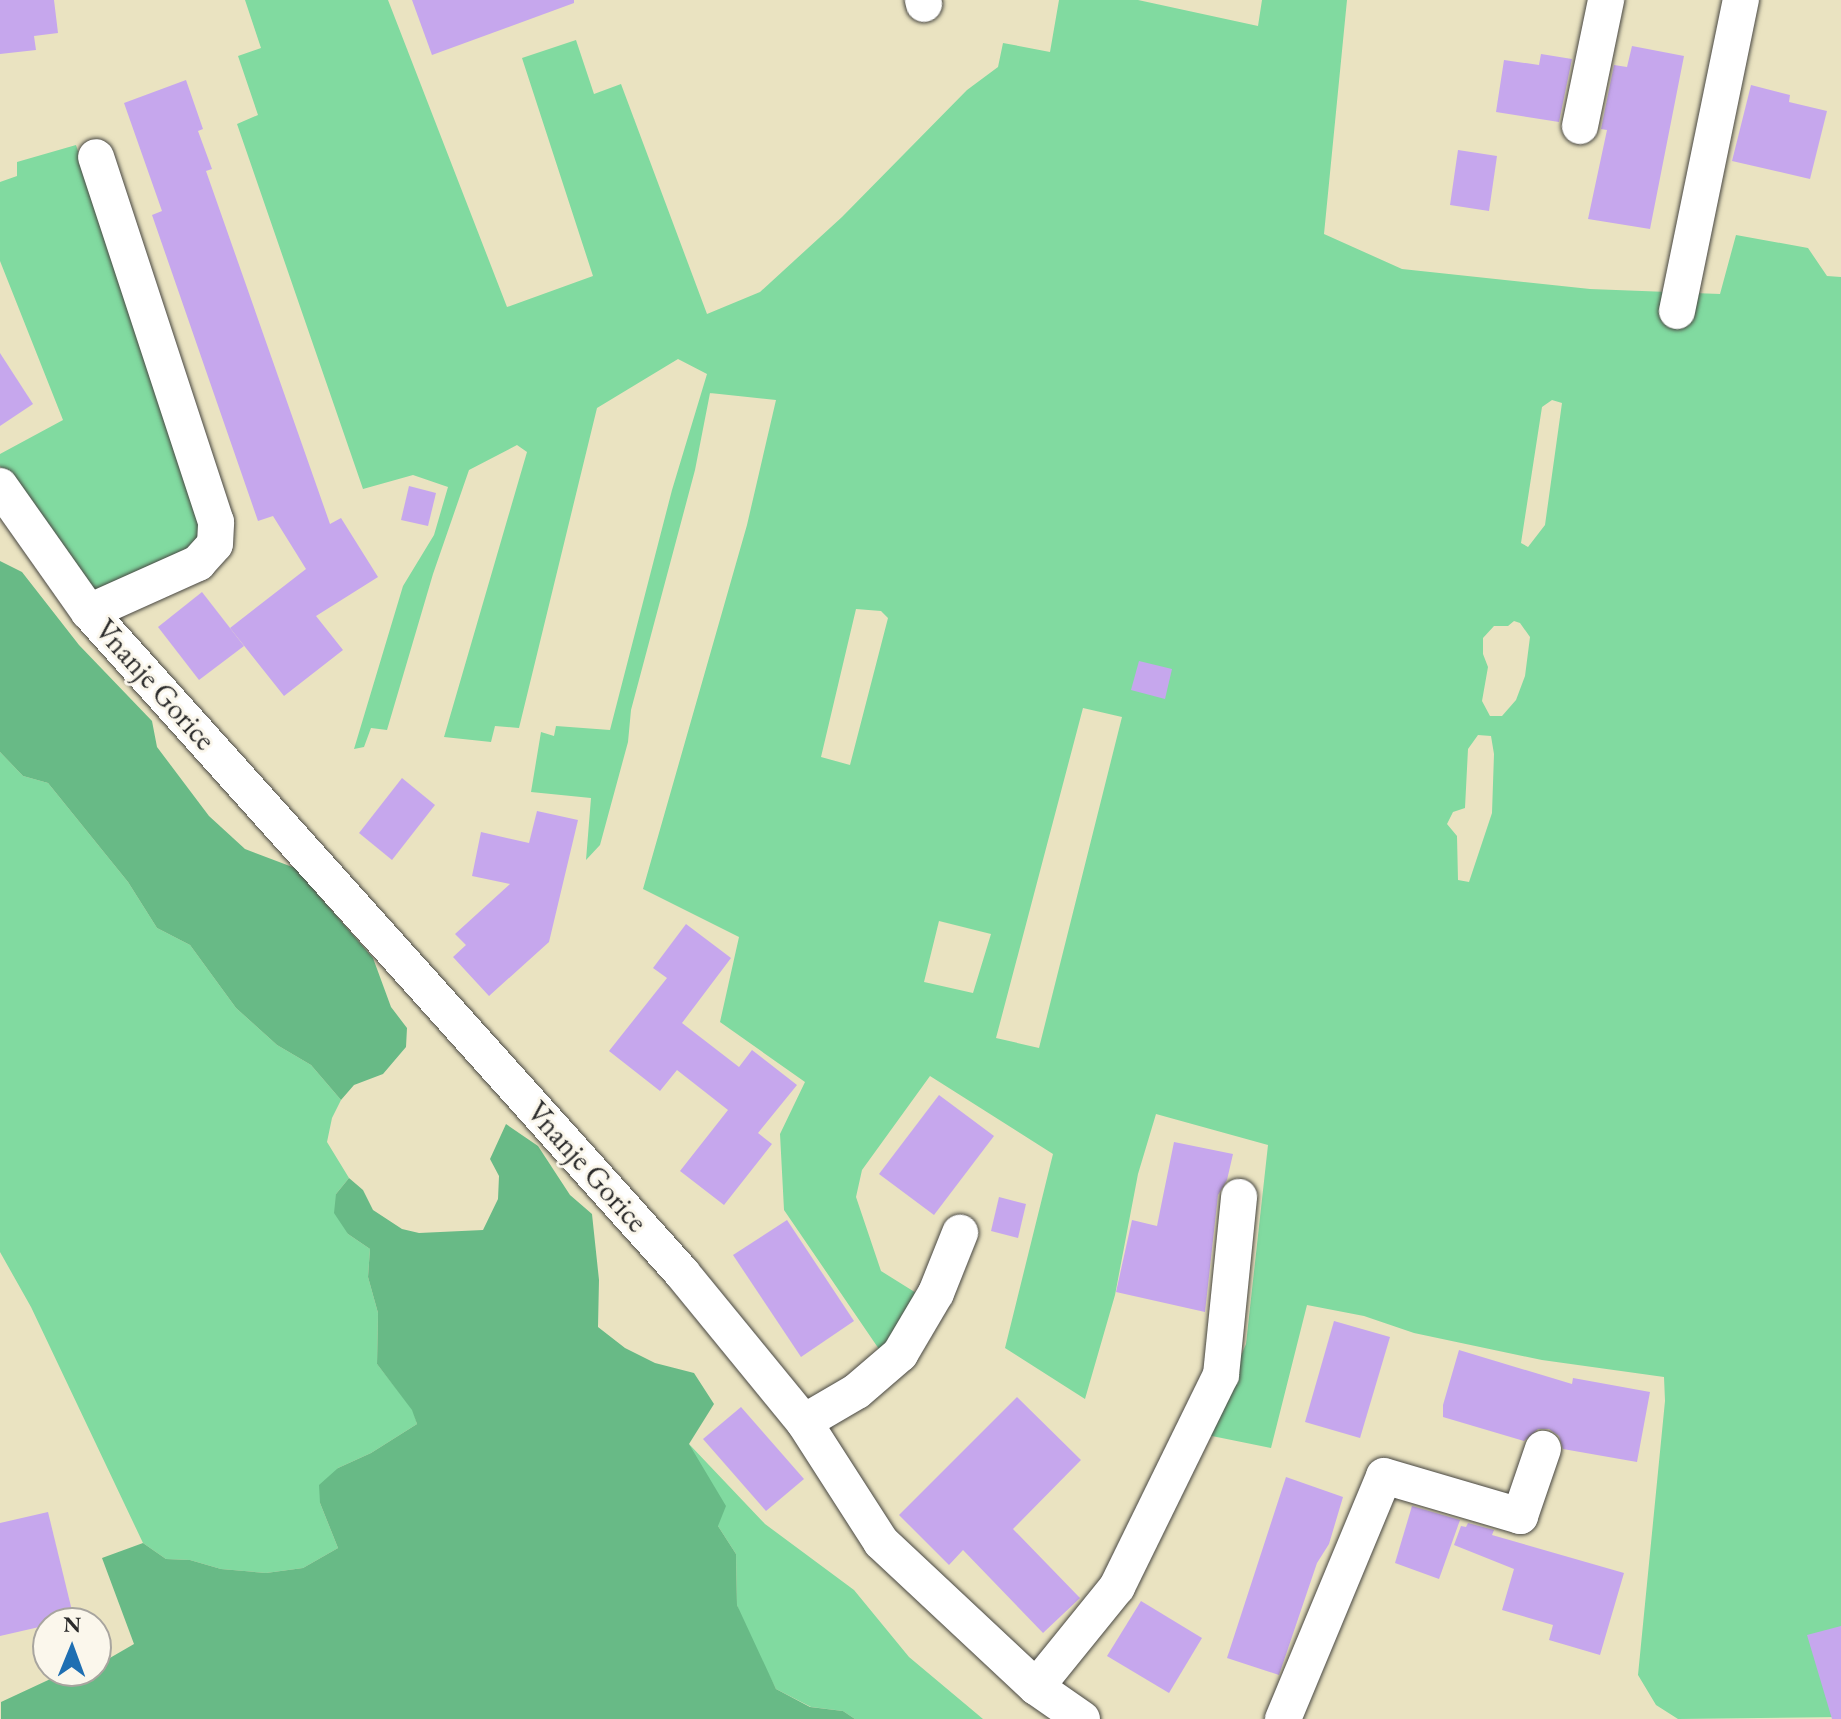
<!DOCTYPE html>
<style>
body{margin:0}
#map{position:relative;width:1841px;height:1719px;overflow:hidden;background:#eae3c1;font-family:"EB Garamond",serif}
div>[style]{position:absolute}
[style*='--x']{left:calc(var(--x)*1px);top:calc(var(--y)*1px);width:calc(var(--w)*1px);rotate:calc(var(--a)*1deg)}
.green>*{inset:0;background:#81daa0}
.forest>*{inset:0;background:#68ba86}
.building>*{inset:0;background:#c6a7ed}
.roads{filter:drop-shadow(0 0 2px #484742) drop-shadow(0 0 2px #484742)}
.minor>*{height:36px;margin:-18px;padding:0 18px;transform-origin:18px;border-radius:18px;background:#fff}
span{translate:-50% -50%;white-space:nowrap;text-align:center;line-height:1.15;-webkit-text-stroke:6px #fbf7ec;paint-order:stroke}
.street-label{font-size:30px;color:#2b2b2b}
.north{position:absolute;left:32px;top:1607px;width:80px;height:80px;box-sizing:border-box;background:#fbf7ec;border:2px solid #a8a59f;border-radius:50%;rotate:1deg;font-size:22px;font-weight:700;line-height:32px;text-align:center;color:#2b2b2b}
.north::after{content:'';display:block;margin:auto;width:28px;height:36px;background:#1f6fb2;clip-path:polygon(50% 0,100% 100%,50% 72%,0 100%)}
</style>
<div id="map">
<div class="green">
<i style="clip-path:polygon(evenodd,245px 0,388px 0,507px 307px,593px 276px,522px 58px,576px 40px,594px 94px,621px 84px,707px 314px,760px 292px,842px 217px,967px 90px,998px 67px,1003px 43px,1050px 52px,1059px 0,1138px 0,1258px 26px,1262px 0,1347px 0,1324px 234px,1402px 269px,1590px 289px,1720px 294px,1736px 235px,1808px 248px,1827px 276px,1841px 277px,1841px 1717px,1678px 1719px,1656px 1705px,1638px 1675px,1665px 1401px,1664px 1377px,1542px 1360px,1414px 1333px,1364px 1316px,1307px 1305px,1271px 1448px,1207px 1435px,1246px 1344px,1268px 1145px,1156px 1114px,1138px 1174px,1115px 1295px,1085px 1399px,1005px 1348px,1053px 1154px,930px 1076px,862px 1170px,856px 1197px,881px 1271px,921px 1296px,883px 1355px,784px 1210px,780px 1134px,805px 1082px,720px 1022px,739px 937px,643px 889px,747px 525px,776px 400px,710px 393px,695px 470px,631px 710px,628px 742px,600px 845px,586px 860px,591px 798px,531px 792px,541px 732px,554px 736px,556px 726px,610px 730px,672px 490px,707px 374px,678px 359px,597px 408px,519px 728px,495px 726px,491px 742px,444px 737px,527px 452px,517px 445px,469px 470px,433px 574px,387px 730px,371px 728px,364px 747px,354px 749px,403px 586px,434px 535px,448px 487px,413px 475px,363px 489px,237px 124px,258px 115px,238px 56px,261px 48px,245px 0,1552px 400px,1562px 403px,1545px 525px,1528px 547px,1521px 543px,1542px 407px,1552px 400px,245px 0,856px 609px,881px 611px,888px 618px,850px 765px,821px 757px,856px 609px,245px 0,1514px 621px,1520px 623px,1530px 637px,1525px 676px,1516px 700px,1502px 716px,1490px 716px,1482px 701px,1488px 667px,1483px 654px,1483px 638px,1494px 626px,1508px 626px,1514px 621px,245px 0,1083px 708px,1122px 717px,1039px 1048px,996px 1038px,1083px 708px,245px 0,1478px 735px,1491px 736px,1494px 754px,1492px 813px,1469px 882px,1458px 880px,1457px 836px,1447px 824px,1453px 812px,1465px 808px,1468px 749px,1478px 735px,245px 0,939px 921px,991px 934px,973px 993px,924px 982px,939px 921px)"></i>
<i style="clip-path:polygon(76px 145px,201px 525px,200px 542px,193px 552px,92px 591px,79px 585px,0 466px,0 454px,63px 420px,0 261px,0 182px,17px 176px,17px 162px)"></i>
<i style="clip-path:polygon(0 752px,23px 776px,48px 783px,128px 882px,157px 928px,190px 945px,236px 1008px,277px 1045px,311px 1065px,341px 1100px,332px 1118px,327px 1142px,349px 1178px,336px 1194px,348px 1234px,370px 1249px,368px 1277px,378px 1313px,377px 1364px,413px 1410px,417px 1424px,371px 1453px,338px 1468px,320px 1503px,338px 1548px,303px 1568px,266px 1573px,221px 1569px,190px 1560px,166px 1559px,143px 1543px,31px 1307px,0 1252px)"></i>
<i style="clip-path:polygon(689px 1444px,765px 1524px,854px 1590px,909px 1657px,983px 1719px,855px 1719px,843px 1711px,811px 1707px,776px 1689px,744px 1626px,737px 1605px,736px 1554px,718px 1526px)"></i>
</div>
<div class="forest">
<i style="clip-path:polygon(0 561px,22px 572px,79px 645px,152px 721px,157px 747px,209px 816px,245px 849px,295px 868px,373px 958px,391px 1007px,407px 1028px,406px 1047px,383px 1074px,354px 1085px,341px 1100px,311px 1065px,277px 1045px,236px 1008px,190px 945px,157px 928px,128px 882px,48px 783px,23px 776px,0 752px)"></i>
<i style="clip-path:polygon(506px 1124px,538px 1146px,570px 1195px,592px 1214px,599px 1280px,598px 1327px,625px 1348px,655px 1363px,694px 1373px,714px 1404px,689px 1444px,726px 1506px,718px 1526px,736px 1554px,737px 1605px,776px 1689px,810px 1707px,843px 1711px,855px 1719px,1px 1719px,1px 1702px,59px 1675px,96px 1671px,96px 1666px,134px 1644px,102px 1558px,143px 1543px,166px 1559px,190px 1560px,221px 1569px,266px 1573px,303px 1568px,338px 1548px,320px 1503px,319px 1485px,338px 1468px,371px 1453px,417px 1424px,412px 1410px,377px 1364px,378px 1313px,368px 1277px,370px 1249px,348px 1234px,334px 1213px,336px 1194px,349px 1178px,363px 1190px,373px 1210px,402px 1229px,419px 1233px,483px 1230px,498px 1199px,499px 1176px,490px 1159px)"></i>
</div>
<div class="building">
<i style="clip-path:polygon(0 0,54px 0,58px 33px,34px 36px,36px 50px,0 54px)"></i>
<i style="clip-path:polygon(412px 0,574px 0,574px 3px,432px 55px)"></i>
<i style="clip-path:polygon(1632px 46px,1684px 56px,1650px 229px,1588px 219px,1607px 130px,1601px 129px,1614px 65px,1627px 67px)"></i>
<i style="clip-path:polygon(1541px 54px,1572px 59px,1559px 122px,1496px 112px,1504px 60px,1539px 65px)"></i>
<i style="clip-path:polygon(186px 80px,203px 129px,198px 131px,212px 169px,206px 171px,330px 524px,341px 518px,378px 577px,316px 616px,343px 650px,284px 696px,230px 628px,306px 569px,273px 516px,258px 521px,152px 215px,162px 211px,124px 103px)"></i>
<i style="clip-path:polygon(1751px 85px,1790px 95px,1789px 102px,1827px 111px,1810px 179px,1732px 161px)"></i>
<i style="clip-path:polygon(1458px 150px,1497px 156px,1489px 211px,1450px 205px)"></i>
<i style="clip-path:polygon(0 353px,33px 404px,0 426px)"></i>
<i style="clip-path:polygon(409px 486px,436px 493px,428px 526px,401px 520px)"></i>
<i style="clip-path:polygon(202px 592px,244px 646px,199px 680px,158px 627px)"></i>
<i style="clip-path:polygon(1139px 661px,1172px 669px,1165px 699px,1131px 690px)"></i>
<i style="clip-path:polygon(402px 778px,435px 805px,392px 860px,359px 833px)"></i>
<i style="clip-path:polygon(537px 811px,578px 820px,549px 942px,489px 996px,453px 957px,466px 945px,455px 934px,510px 884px,472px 876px,481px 832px,529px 843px)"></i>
<i style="clip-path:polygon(686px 924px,731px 958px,682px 1023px,739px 1067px,752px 1050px,797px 1085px,758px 1133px,772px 1144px,724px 1205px,680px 1171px,728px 1110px,677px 1070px,660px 1091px,609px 1051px,667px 978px,653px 968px)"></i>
<i style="clip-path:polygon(939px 1095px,994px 1136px,934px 1215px,879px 1174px)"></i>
<i style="clip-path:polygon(1174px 1142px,1233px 1154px,1227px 1180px,1218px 1195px,1205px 1312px,1116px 1292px,1132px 1220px,1157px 1226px)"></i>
<i style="clip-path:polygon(999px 1197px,1026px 1204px,1018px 1238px,991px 1231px)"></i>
<i style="clip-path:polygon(787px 1220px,854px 1321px,801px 1357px,733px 1255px)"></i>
<i style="clip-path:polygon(1334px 1321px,1390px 1337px,1360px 1438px,1305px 1422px)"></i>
<i style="clip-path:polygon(1459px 1350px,1572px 1384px,1573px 1378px,1650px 1392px,1637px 1462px,1563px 1449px,1559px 1436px,1549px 1429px,1538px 1429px,1524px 1441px,1443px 1417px,1443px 1405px)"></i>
<i style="clip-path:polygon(1017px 1397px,1081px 1460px,1013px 1529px,1080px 1598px,1043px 1633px,963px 1550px,949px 1565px,899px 1515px)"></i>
<i style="clip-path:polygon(741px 1407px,804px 1479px,766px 1511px,703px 1439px)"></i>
<i style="clip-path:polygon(1286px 1477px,1343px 1497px,1329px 1544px,1317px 1563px,1279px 1675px,1227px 1658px)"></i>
<i style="clip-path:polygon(1412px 1506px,1460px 1520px,1439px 1579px,1395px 1563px)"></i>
<i style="clip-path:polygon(48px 1512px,74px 1619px,0 1636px,0 1523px)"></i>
<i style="clip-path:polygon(1468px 1523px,1494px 1530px,1492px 1535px,1624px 1573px,1600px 1655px,1549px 1640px,1553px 1625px,1502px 1610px,1514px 1569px,1454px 1545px,1461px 1526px,1466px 1527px)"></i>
<i style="clip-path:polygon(1141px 1601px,1202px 1638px,1169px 1693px,1107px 1656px)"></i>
<i style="clip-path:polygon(1841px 1626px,1841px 1719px,1832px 1719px,1807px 1635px)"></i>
</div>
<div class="roads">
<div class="minor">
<i style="--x:923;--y:0;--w:4;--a:76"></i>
<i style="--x:1580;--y:126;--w:129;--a:-78.3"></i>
<i style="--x:1677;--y:311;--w:318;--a:-78.4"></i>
<i style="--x:0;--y:486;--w:154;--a:54.8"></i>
<i style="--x:89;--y:612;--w:888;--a:48.1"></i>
<i style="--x:682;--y:1273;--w:193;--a:50.7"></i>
<i style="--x:804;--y:1422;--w:143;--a:57.3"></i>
<i style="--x:881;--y:1542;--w:212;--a:43.1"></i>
<i style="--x:1036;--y:1687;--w:56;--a:34.8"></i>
<i style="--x:89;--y:612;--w:120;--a:-24.2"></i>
<i style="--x:198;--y:563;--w:25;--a:-48"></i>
<i style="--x:215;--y:544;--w:22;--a:-87"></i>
<i style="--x:216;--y:522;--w:384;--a:-108.2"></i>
<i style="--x:804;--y:1422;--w:61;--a:-30.3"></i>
<i style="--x:857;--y:1391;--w:57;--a:-40.7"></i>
<i style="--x:900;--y:1354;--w:71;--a:-59.5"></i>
<i style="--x:936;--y:1293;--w:65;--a:-68.2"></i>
<i style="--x:1036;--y:1687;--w:129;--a:-51"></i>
<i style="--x:1117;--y:1587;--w:236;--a:-63.9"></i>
<i style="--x:1221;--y:1375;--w:179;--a:-84.2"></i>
<i style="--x:1283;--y:1719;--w:263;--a:-67.4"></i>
<i style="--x:1384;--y:1476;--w:142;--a:16.4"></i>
<i style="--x:1520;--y:1516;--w:71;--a:-71.1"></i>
</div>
</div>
<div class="street-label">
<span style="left:155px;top:685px;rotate:48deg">Vnanje Gorice</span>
<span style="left:587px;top:1167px;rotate:48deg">Vnanje Gorice</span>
</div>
<div class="north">N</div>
</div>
